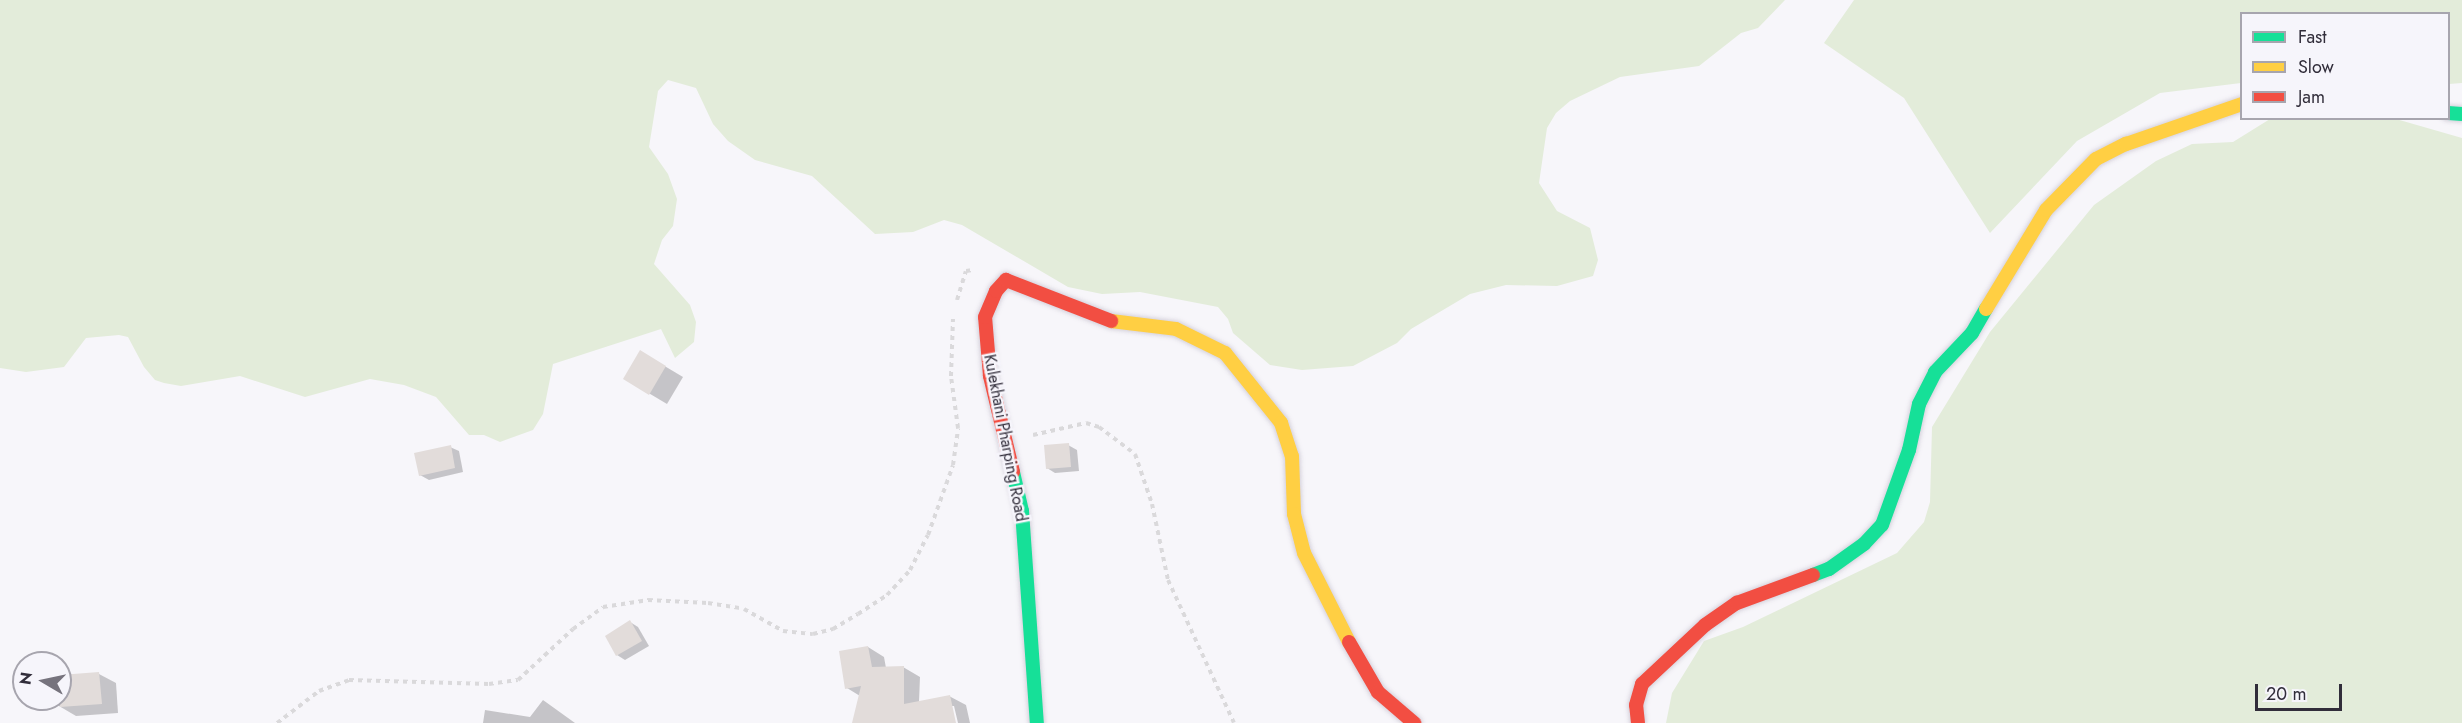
<!DOCTYPE html>
<style>
body{margin:0}
#map{position:relative;width:2462px;height:723px;overflow:hidden;background:#f7f6fa;font-family:Jost,sans-serif}
div>[style]{position:absolute}
[style*='--x']{left:calc(var(--x)*1px);top:calc(var(--y)*1px);width:calc(var(--w)*1px);rotate:calc(var(--a)*1deg)}
.green>*{inset:0;background:#e3ecda}
.shadow>*{inset:0;background:#0003}
.building>*{inset:0;background:#e2dcda}
.path>*{height:4px;margin-top:-2px;transform-origin:0;background:repeating-linear-gradient(90deg,#dad9db 0 4.5px,transparent 0 9px)}
.roads{filter:drop-shadow(0 0 2px #d6d2dc) drop-shadow(0 0 2px #d6d2dc)}
.fast>*{height:14px;margin:-7px;padding:0 7px;transform-origin:7px;border-radius:7px;background:#16e098}
.slow>*{height:14px;margin:-7px;padding:0 7px;transform-origin:7px;border-radius:7px;background:#ffcf43}
.jam>*{height:14px;margin:-7px;padding:0 7px;transform-origin:7px;border-radius:7px;background:#f24e42}
span{translate:-50% -50%;white-space:nowrap;text-align:center;line-height:1.15;-webkit-text-stroke:5px #f6f5fb;paint-order:stroke}
.street-label{font-size:16px;color:#312d3a}
.legend{position:absolute;left:2240px;top:12px;width:210px;height:108px;box-sizing:border-box;background:#f6f5fb;border:2px solid #a7a5ae;margin:0;padding:8px 10px;list-style:none;font-size:18px;color:#312d3a}
.legend li{display:flex;align-items:center;gap:12px;height:30px}
.legend b{width:30px;border:2px solid #a7a5ae}
.north{position:absolute;left:12px;top:651px;width:60px;height:60px;box-sizing:border-box;background:#f6f5fb;border:2px solid #a7a5ae;border-radius:50%;rotate:279deg;font-size:16px;font-weight:700;line-height:24px;text-align:center;color:#312d3a}
.north::after{content:'';display:block;margin:auto;width:21px;height:27px;background:#76737d;clip-path:polygon(50% 0,100% 100%,50% 72%,0 100%)}
.scale{position:absolute;left:2255px;top:684px;width:87px;height:27px;box-sizing:border-box;border:3px solid #312d3a;border-top:0;padding-left:8px;font-size:18px;line-height:21px;white-space:nowrap;color:#312d3a;-webkit-text-stroke:4px #f6f5fb;paint-order:stroke}
</style>
<div id="map">
<div class="green">
<i style="clip-path:polygon(0 0,1785px 0,1758px 28px,1741px 33px,1699px 66px,1620px 77px,1570px 101px,1556px 113px,1547px 128px,1539px 183px,1557px 211px,1590px 228px,1598px 260px,1593px 276px,1557px 286px,1506px 285px,1470px 294px,1411px 329px,1397px 343px,1353px 366px,1302px 370px,1270px 365px,1233px 333px,1228px 319px,1218px 307px,1140px 292px,1102px 294px,1068px 287px,962px 225px,944px 220px,913px 232px,875px 234px,812px 176px,755px 160px,728px 141px,713px 124px,696px 88px,668px 80px,658px 91px,649px 147px,668px 174px,677px 199px,673px 226px,662px 240px,654px 264px,690px 305px,696px 322px,694px 342px,675px 358px,661px 329px,553px 364px,543px 414px,533px 430px,500px 442px,484px 435px,469px 435px,436px 397px,404px 385px,370px 379px,305px 397px,240px 376px,181px 386px,164px 383px,155px 380px,144px 367px,128px 337px,119px 335px,86px 338px,64px 367px,26px 372px,0 368px)"></i>
<i style="clip-path:polygon(1854px 0,2462px 0,2462px 83px,2449px 84px,2448px 14px,2242px 14px,2241px 83px,2160px 93px,2077px 141px,1990px 233px,1904px 98px,1824px 43px)"></i>
<i style="clip-path:polygon(2270px 119px,2396px 119px,2462px 138px,2462px 723px,1666px 723px,1672px 693px,1704px 641px,1743px 627px,1897px 553px,1924px 522px,1930px 502px,1932px 427px,1990px 332px,2094px 205px,2156px 161px,2192px 144px,2233px 142px)"></i>
</div>
<div class="shadow">
<i style="clip-path:polygon(641px 352px,683px 377px,667px 404px,625px 379px)"></i>
<i style="clip-path:polygon(1068px 445px,1077px 450px,1079px 471px,1055px 473px,1047px 468px)"></i>
<i style="clip-path:polygon(450px 447px,459px 451px,463px 472px,429px 480px,420px 475px)"></i>
<i style="clip-path:polygon(630px 622px,638px 627px,649px 646px,625px 660px,617px 655px)"></i>
<i style="clip-path:polygon(868px 647px,884px 657px,886px 668px,903px 667px,920px 677px,919px 702px,949px 696px,966px 705px,970px 723px,958px 723px,954px 706px,951px 706px,955px 723px,875px 723px,860px 696px,847px 688px)"></i>
<i style="clip-path:polygon(99px 674px,116px 683px,118px 713px,76px 716px,59px 706px,60px 677px)"></i>
<i style="clip-path:polygon(543px 700px,575px 723px,483px 723px,485px 710px,530px 717px)"></i>
</div>
<div class="building">
<i style="clip-path:polygon(640px 350px,666px 366px,649px 395px,623px 379px)"></i>
<i style="clip-path:polygon(1069px 443px,1071px 467px,1046px 469px,1044px 445px)"></i>
<i style="clip-path:polygon(451px 445px,455px 468px,419px 476px,414px 453px)"></i>
<i style="clip-path:polygon(630px 620px,642px 641px,616px 656px,605px 636px)"></i>
<i style="clip-path:polygon(868px 646px,872px 667px,904px 666px,904px 704px,950px 695px,956px 723px,852px 723px,861px 686px,845px 689px,839px 651px)"></i>
<i style="clip-path:polygon(99px 672px,102px 704px,60px 707px,60px 675px)"></i>
</div>
<div class="path">
<i style="--x:957;--y:300;--w:30;--a:-73"></i>
<i style="--x:966;--y:271;--w:7;--a:-8"></i>
<i style="--x:1033;--y:435;--w:54;--a:-12.8"></i>
<i style="--x:1086;--y:423;--w:14;--a:17"></i>
<i style="--x:1099;--y:427;--w:45;--a:36.9"></i>
<i style="--x:1135;--y:454;--w:53;--a:71.2"></i>
<i style="--x:1152;--y:504;--w:78;--a:78.1"></i>
<i style="--x:1168;--y:580;--w:157;--a:65.2"></i>
<i style="--x:277;--y:723;--w:53;--a:-37.3"></i>
<i style="--x:319;--y:691;--w:32;--a:-20"></i>
<i style="--x:349;--y:680;--w:140;--a:1.6"></i>
<i style="--x:489;--y:684;--w:29;--a:-8"></i>
<i style="--x:518;--y:680;--w:75;--a:-42.8"></i>
<i style="--x:573;--y:629;--w:37;--a:-36"></i>
<i style="--x:603;--y:607;--w:46;--a:-8.8"></i>
<i style="--x:648;--y:600;--w:60;--a:2.9"></i>
<i style="--x:708;--y:603;--w:36;--a:9"></i>
<i style="--x:744;--y:609;--w:45;--a:29.4"></i>
<i style="--x:783;--y:631;--w:30;--a:6"></i>
<i style="--x:813;--y:634;--w:21;--a:-14"></i>
<i style="--x:833;--y:629;--w:29;--a:-31"></i>
<i style="--x:858;--y:614;--w:35;--a:-33"></i>
<i style="--x:887;--y:595;--w:34;--a:-47"></i>
<i style="--x:910;--y:570;--w:39;--a:-63"></i>
<i style="--x:928;--y:535;--w:74;--a:-70.3"></i>
<i style="--x:953;--y:465;--w:37;--a:-82"></i>
<i style="--x:958;--y:428;--w:52;--a:-97.7"></i>
<i style="--x:951;--y:376;--w:57;--a:-88"></i>
</div>
<div class="roads">
<div class="fast">
<i style="--x:2448;--y:113;--w:14;--a:4"></i>
<i style="--x:1013;--y:472;--w:40;--a:77"></i>
<i style="--x:1022;--y:511;--w:213;--a:86"></i>
<i style="--x:1813;--y:575;--w:17;--a:-21"></i>
<i style="--x:1829;--y:569;--w:43;--a:-35.5"></i>
<i style="--x:1864;--y:544;--w:26;--a:-47"></i>
<i style="--x:1882;--y:525;--w:80;--a:-70.2"></i>
<i style="--x:1909;--y:450;--w:47;--a:-77.7"></i>
<i style="--x:1919;--y:404;--w:36;--a:-63"></i>
<i style="--x:1935;--y:372;--w:54;--a:-46.5"></i>
<i style="--x:1972;--y:333;--w:28;--a:-60"></i>
</div>
<div class="slow">
<i style="--x:1986;--y:309;--w:116;--a:-58.8"></i>
<i style="--x:2046;--y:210;--w:71;--a:-45.6"></i>
<i style="--x:2096;--y:159;--w:34;--a:-27"></i>
<i style="--x:2126;--y:144;--w:123;--a:-19"></i>
<i style="--x:1111;--y:321;--w:65;--a:7"></i>
<i style="--x:1176;--y:329;--w:55;--a:26.1"></i>
<i style="--x:1225;--y:353;--w:90;--a:51.3"></i>
<i style="--x:1281;--y:423;--w:35;--a:72"></i>
<i style="--x:1292;--y:456;--w:58;--a:88"></i>
<i style="--x:1294;--y:514;--w:40;--a:75.6"></i>
<i style="--x:1304;--y:553;--w:100;--a:63.2"></i>
</div>
<div class="jam">
<i style="--x:1013;--y:472;--w:99;--a:-103.5"></i>
<i style="--x:990;--y:376;--w:59;--a:-94.8"></i>
<i style="--x:985;--y:317;--w:28;--a:-67"></i>
<i style="--x:996;--y:291;--w:15;--a:-48"></i>
<i style="--x:1006;--y:280;--w:113;--a:21.3"></i>
<i style="--x:1349;--y:642;--w:58;--a:59.9"></i>
<i style="--x:1378;--y:692;--w:48;--a:40.7"></i>
<i style="--x:1638;--y:723;--w:18;--a:-96"></i>
<i style="--x:1636;--y:705;--w:22;--a:-74"></i>
<i style="--x:1642;--y:684;--w:86;--a:-43.1"></i>
<i style="--x:1705;--y:625;--w:39;--a:-35"></i>
<i style="--x:1737;--y:603;--w:81;--a:-20.2"></i>
</div>
</div>
<div class="street-label">
<span style="left:1005px;top:438px;rotate:79deg">Kulekhani Pharping Road</span>
</div>
<ul class="legend">
<li><b style="height:8px;background:#16e098"></b>Fast</li>
<li><b style="height:8px;background:#ffcf43"></b>Slow</li>
<li><b style="height:8px;background:#f24e42"></b>Jam</li>
</ul>
<div class="north">N</div>
<div class="scale">20 m</div>
</div>
